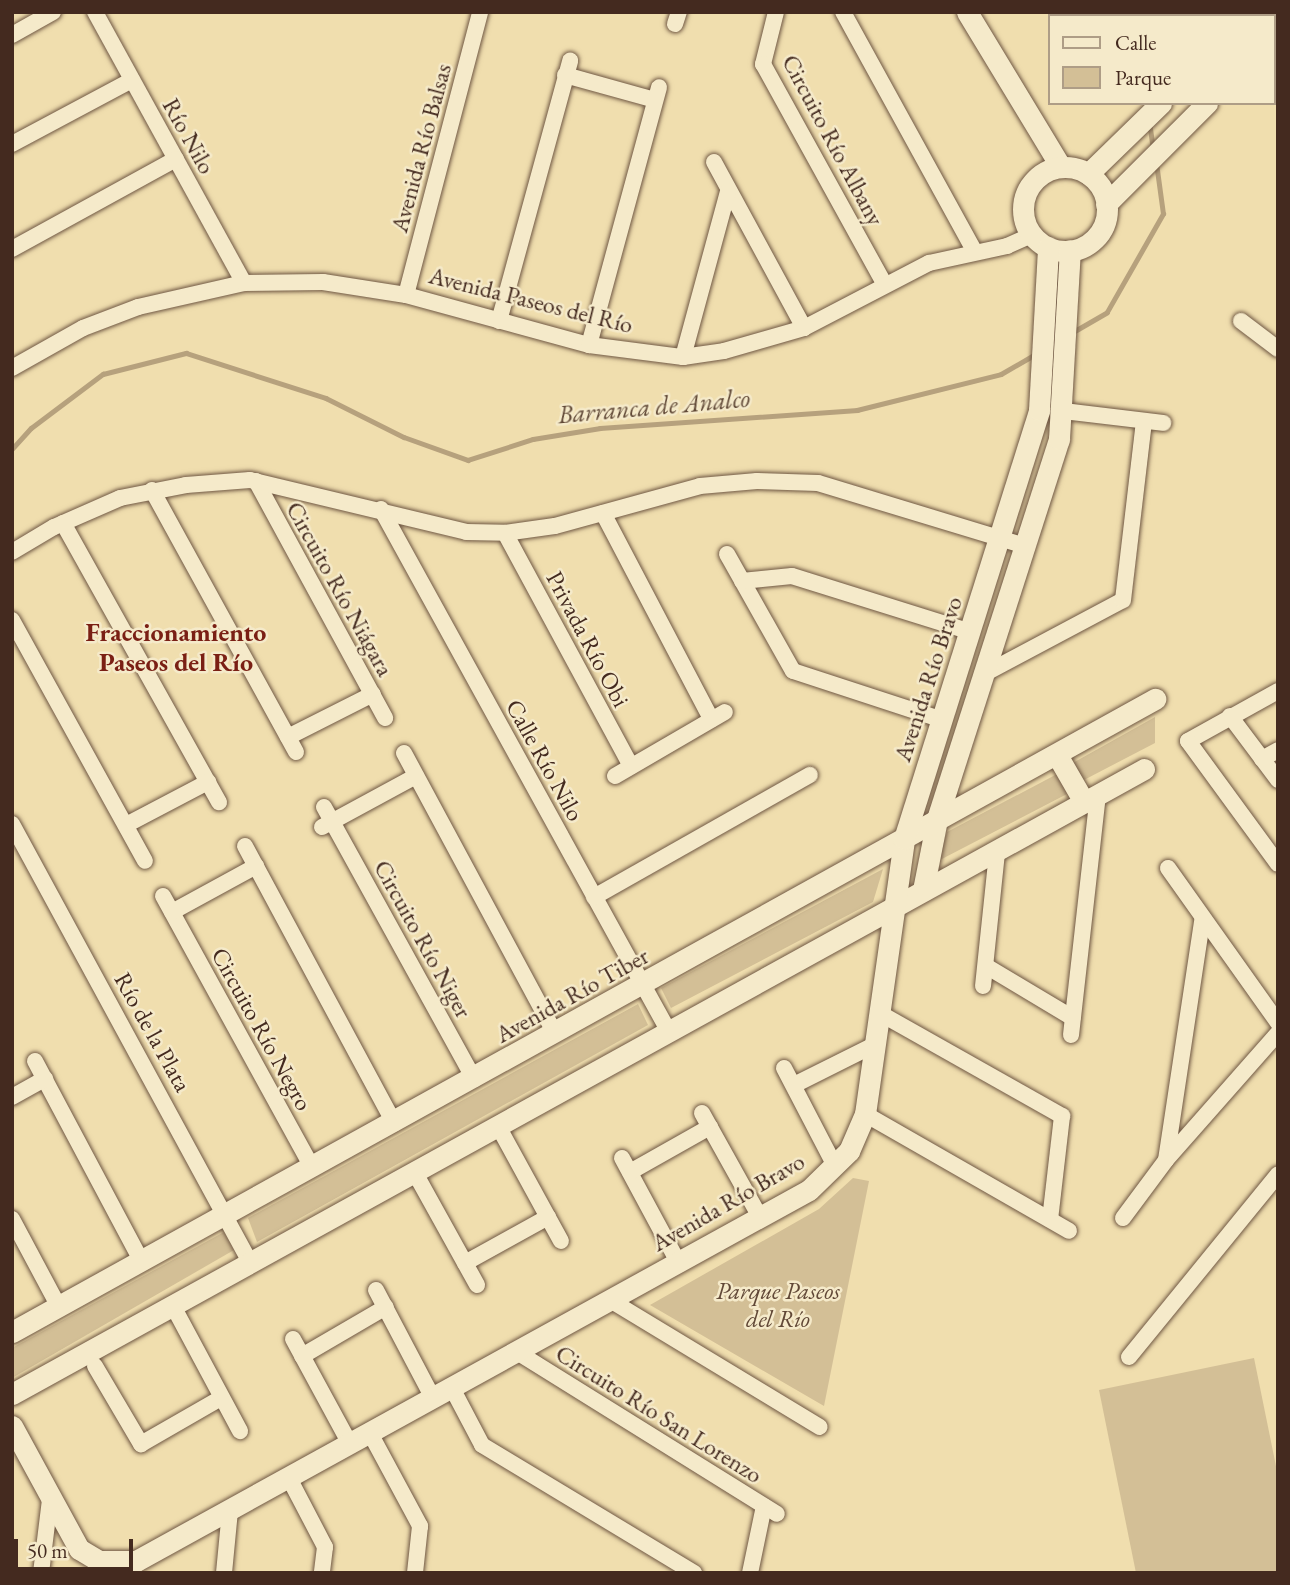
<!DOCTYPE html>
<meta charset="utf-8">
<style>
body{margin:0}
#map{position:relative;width:1290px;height:1585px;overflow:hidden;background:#f0deae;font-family:"EB Garamond",serif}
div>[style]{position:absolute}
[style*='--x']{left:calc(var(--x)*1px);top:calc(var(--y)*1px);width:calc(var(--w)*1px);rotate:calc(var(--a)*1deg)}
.green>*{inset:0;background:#d3bf96}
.stream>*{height:4.5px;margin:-2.25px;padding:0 2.25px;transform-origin:2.25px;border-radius:2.25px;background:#b6a17d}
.roads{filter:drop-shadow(0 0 2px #6f5743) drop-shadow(0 0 2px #6f5743)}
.street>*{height:16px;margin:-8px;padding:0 8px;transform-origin:8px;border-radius:8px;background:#f5eaca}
.secondary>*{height:21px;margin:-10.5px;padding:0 10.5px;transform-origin:10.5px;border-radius:10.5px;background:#f5eaca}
.secondary>.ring{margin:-10.5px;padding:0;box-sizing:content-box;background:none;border:21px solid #f5eaca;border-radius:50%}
span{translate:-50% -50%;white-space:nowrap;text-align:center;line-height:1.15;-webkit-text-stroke:5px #f5eaca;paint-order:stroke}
.street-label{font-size:24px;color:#442a1f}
.park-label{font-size:24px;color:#614837;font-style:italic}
.water-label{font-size:26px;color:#604836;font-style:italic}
.neighbourhood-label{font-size:26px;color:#7a1f14;font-weight:700}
.frame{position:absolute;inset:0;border:14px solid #442a1f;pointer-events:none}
.legend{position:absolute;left:1048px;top:14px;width:228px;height:91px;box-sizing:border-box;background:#f5eaca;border:2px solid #ae9d86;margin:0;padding:9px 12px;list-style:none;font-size:21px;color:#442a1f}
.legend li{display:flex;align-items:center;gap:14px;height:35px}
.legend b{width:35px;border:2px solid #ae9d86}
.scale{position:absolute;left:14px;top:1539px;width:119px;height:32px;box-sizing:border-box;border:4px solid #442a1f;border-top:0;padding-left:9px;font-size:21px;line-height:24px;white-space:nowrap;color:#442a1f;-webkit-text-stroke:5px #f5eaca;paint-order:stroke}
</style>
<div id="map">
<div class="green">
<i style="clip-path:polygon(1155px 717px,1155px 743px,1082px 781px,1071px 764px)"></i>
<i style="clip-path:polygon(1059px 773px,1067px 794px,938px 861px,947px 832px)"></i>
<i style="clip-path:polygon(883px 869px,873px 902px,671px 1008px,661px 988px)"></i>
<i style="clip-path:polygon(638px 1004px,648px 1025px,257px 1242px,248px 1218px)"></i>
<i style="clip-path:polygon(853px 1178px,869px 1181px,824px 1406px,650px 1305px,819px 1209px)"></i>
<i style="clip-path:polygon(224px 1232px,234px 1250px,12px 1378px,12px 1348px)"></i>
<i style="clip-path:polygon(1254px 1358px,1278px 1476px,1278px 1573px,1136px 1573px,1099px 1390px)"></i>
</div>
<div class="stream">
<i style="--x:1127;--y:12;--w:4;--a:90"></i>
<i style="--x:1150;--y:125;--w:22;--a:82"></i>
<i style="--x:1073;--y:332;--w:39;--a:-30"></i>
<i style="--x:1107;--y:312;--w:113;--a:-60.3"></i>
<i style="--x:1163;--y:214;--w:51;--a:-97.8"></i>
<i style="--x:12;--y:449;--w:28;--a:-48"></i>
<i style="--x:31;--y:428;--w:90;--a:-36.9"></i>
<i style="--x:103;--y:374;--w:86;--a:-14.2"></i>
<i style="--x:186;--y:353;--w:147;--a:17.8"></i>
<i style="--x:326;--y:398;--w:87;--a:26.6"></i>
<i style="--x:404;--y:437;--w:68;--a:19.8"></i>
<i style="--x:468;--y:460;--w:68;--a:-17.9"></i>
<i style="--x:533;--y:439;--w:68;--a:-9.3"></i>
<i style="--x:600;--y:428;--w:258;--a:-4"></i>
<i style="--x:857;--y:410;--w:148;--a:-14"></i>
<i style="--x:1001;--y:374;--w:39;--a:-30"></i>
</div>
<div class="roads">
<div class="street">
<i style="--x:95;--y:12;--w:309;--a:61.2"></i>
<i style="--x:776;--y:12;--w:54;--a:104"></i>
<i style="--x:763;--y:64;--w:252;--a:61.1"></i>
<i style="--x:843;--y:12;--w:274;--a:61.2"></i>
<i style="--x:675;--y:24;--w:13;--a:-72"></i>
<i style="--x:12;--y:35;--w:47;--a:-29.3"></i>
<i style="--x:565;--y:75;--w:93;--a:15.5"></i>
<i style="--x:12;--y:144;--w:136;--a:-28.1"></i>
<i style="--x:714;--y:162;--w:189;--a:61.5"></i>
<i style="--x:12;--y:249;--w:187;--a:-28.8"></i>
<i style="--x:406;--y:295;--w:293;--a:-75.3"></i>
<i style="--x:499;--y:321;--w:270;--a:-74.7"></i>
<i style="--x:1241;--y:321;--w:46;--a:37.1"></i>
<i style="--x:589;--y:345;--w:267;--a:-74.8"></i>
<i style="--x:683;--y:357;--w:172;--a:-74.8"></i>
<i style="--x:12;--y:368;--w:81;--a:-29.4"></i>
<i style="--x:83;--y:328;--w:59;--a:-20.9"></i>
<i style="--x:138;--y:307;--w:109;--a:-12.8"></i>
<i style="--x:244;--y:283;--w:79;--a:-0.7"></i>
<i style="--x:323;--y:282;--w:84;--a:8.9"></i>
<i style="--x:406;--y:295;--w:190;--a:15.3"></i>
<i style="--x:589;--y:345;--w:95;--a:7.3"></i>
<i style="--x:683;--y:357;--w:41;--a:-8.3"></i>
<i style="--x:724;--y:351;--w:83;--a:-16"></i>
<i style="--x:804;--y:328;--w:141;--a:-27.5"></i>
<i style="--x:929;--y:263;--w:80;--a:-12.3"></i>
<i style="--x:1007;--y:246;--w:27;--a:-24"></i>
<i style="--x:1063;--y:411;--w:101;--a:6.8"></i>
<i style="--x:256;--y:481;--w:270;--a:61.4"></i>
<i style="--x:152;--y:490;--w:299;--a:61.2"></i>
<i style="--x:381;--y:509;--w:597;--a:61.16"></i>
<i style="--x:603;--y:513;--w:233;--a:62.3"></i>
<i style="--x:63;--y:523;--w:320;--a:60.8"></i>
<i style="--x:505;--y:533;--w:265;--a:61.6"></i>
<i style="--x:12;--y:552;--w:49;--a:-30.8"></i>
<i style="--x:54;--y:527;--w:72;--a:-23.7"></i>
<i style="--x:120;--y:498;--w:67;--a:-11.1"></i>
<i style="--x:186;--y:485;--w:64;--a:-4.5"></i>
<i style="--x:250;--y:480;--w:222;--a:13.5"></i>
<i style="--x:466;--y:532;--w:39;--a:1"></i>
<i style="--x:505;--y:533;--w:50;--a:-8"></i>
<i style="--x:555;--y:526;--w:150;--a:-15.4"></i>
<i style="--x:700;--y:486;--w:57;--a:-5"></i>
<i style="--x:757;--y:481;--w:61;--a:1.9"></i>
<i style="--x:818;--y:483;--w:213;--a:16.9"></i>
<i style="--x:727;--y:554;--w:134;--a:60.6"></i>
<i style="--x:793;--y:671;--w:158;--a:18.1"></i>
<i style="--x:742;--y:581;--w:50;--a:-5.7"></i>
<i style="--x:792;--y:576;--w:188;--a:17.4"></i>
<i style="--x:12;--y:620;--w:275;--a:61.1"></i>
<i style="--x:984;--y:674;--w:157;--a:-28"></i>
<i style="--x:1123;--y:600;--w:180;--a:-83.3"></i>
<i style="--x:1278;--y:691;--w:103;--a:150.9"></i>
<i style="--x:1188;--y:741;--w:152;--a:53.8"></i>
<i style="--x:1230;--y:716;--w:80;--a:53.1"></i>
<i style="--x:288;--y:737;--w:95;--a:-26.8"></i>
<i style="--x:404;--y:753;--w:319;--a:61.7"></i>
<i style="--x:1262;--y:759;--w:18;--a:-29"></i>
<i style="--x:615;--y:776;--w:127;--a:-30.2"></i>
<i style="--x:324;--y:807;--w:311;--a:61.1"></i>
<i style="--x:12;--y:824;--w:501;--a:61.49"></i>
<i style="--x:126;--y:825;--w:93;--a:-27.7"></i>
<i style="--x:322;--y:827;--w:107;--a:-28.5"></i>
<i style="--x:245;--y:846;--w:315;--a:61.7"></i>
<i style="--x:1168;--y:868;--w:190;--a:54.6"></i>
<i style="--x:163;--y:896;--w:311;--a:61.2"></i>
<i style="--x:594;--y:897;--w:248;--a:-29.5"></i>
<i style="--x:172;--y:912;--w:96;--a:-28.7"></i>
<i style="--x:986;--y:966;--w:101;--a:30.9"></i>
<i style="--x:983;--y:986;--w:135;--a:-84"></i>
<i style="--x:881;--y:1014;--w:208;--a:29.4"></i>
<i style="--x:1062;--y:1116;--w:104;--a:96.6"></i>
<i style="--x:1071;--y:1035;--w:243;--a:-83.6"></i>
<i style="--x:35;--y:1061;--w:228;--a:62"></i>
<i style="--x:784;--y:1068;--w:110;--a:62.5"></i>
<i style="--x:794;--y:1085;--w:92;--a:-26.6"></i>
<i style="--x:12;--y:1097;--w:38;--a:-29"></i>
<i style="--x:702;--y:1113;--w:119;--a:60.9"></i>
<i style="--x:865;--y:1114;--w:235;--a:29.8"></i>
<i style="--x:498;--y:1126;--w:131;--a:61.3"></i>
<i style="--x:622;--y:1158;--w:118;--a:61.7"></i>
<i style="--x:1166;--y:1160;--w:242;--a:-81.4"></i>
<i style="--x:630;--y:1172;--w:92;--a:-29.4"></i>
<i style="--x:415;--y:1173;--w:128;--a:61"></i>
<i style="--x:1123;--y:1218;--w:72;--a:-53.4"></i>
<i style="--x:1166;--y:1160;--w:169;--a:-48.6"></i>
<i style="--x:12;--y:1219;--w:100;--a:61.9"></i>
<i style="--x:465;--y:1263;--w:95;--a:-29"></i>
<i style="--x:376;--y:1290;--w:122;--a:62.2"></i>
<i style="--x:610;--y:1300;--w:245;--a:31.2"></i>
<i style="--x:173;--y:1306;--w:142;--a:61.8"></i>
<i style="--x:293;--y:1339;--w:119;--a:61.5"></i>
<i style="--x:517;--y:1352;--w:306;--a:31.9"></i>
<i style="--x:302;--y:1356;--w:97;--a:-30.3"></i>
<i style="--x:1129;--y:1357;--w:236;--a:-50.8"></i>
<i style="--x:95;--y:1366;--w:91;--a:59.5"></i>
<i style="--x:141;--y:1444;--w:92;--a:-29.9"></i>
<i style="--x:452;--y:1388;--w:64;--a:62.2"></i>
<i style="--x:482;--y:1445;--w:248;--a:31.1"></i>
<i style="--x:370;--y:1433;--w:106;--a:61.7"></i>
<i style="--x:420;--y:1526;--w:47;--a:96.1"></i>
<i style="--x:289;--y:1478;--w:78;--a:62.4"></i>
<i style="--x:325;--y:1547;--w:26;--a:97"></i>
<i style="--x:41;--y:1573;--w:74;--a:-83"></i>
<i style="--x:224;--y:1573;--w:62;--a:-84.5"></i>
<i style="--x:750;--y:1573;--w:68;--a:-78.2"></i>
</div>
<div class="secondary">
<i style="--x:967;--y:12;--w:181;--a:58.8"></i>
<i style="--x:1222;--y:16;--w:4;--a:-90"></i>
<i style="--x:1252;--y:16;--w:5;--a:-53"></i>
<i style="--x:1274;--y:36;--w:6;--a:-45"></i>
<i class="ring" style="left:1023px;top:167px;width:63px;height:63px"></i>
<i style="--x:1088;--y:174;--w:102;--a:-44.2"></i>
<i style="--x:1106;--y:204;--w:143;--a:-45"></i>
<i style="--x:1057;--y:755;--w:54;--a:60.1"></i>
<i style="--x:923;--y:890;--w:72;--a:-78.8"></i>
<i style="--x:937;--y:819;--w:399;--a:-72.2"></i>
<i style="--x:1059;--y:439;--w:189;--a:-86.7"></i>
<i style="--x:12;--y:1332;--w:1307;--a:-28.98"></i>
<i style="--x:12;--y:1394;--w:1293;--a:-28.9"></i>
<i style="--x:12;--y:1426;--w:140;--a:61.4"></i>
<i style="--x:79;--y:1549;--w:23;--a:31"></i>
<i style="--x:99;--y:1561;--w:37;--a:0"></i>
<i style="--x:136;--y:1561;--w:768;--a:-28.87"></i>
<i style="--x:809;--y:1190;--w:56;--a:-44.3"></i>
<i style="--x:849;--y:1151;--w:40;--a:-66.6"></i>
<i style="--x:865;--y:1114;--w:278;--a:-81.9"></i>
<i style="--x:904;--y:839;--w:450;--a:-72.5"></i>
<i style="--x:1039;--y:410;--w:163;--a:-86.8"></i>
</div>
</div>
<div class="street-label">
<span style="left:189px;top:136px;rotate:61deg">Río Nilo</span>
<span style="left:833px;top:140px;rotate:62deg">Circuito Río Albany</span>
<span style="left:421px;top:148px;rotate:-75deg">Avenida Río Balsas</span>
<span style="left:531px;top:300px;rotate:14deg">Avenida Paseos del Río</span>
<span style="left:340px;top:589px;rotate:61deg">Circuito Río Niágara</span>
<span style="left:588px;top:639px;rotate:62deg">Privada Río Obi</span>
<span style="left:928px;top:679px;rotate:-72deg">Avenida Río Bravo</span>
<span style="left:545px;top:760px;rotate:61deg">Calle Río Nilo</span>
<span style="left:423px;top:939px;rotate:61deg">Circuito Río Niger</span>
<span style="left:572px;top:995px;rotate:-29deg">Avenida Río Tiber</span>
<span style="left:262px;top:1029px;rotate:61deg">Circuito Río Negro</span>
<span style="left:153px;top:1032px;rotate:61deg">Río de la Plata</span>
<span style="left:728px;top:1202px;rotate:-30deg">Avenida Río Bravo</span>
<span style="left:659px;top:1414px;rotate:32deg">Circuito Río San Lorenzo</span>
</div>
<div class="park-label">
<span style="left:778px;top:1305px">Parque Paseos<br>del Río</span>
</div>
<div class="water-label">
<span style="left:654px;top:407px;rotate:-5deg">Barranca de Analco</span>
</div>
<div class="neighbourhood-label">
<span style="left:176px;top:648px">Fraccionamiento<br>Paseos del Río</span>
</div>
<div class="frame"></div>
<ul class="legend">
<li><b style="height:9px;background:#f5eaca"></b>Calle</li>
<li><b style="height:19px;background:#d3bf96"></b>Parque</li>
</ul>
<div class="scale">50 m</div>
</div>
